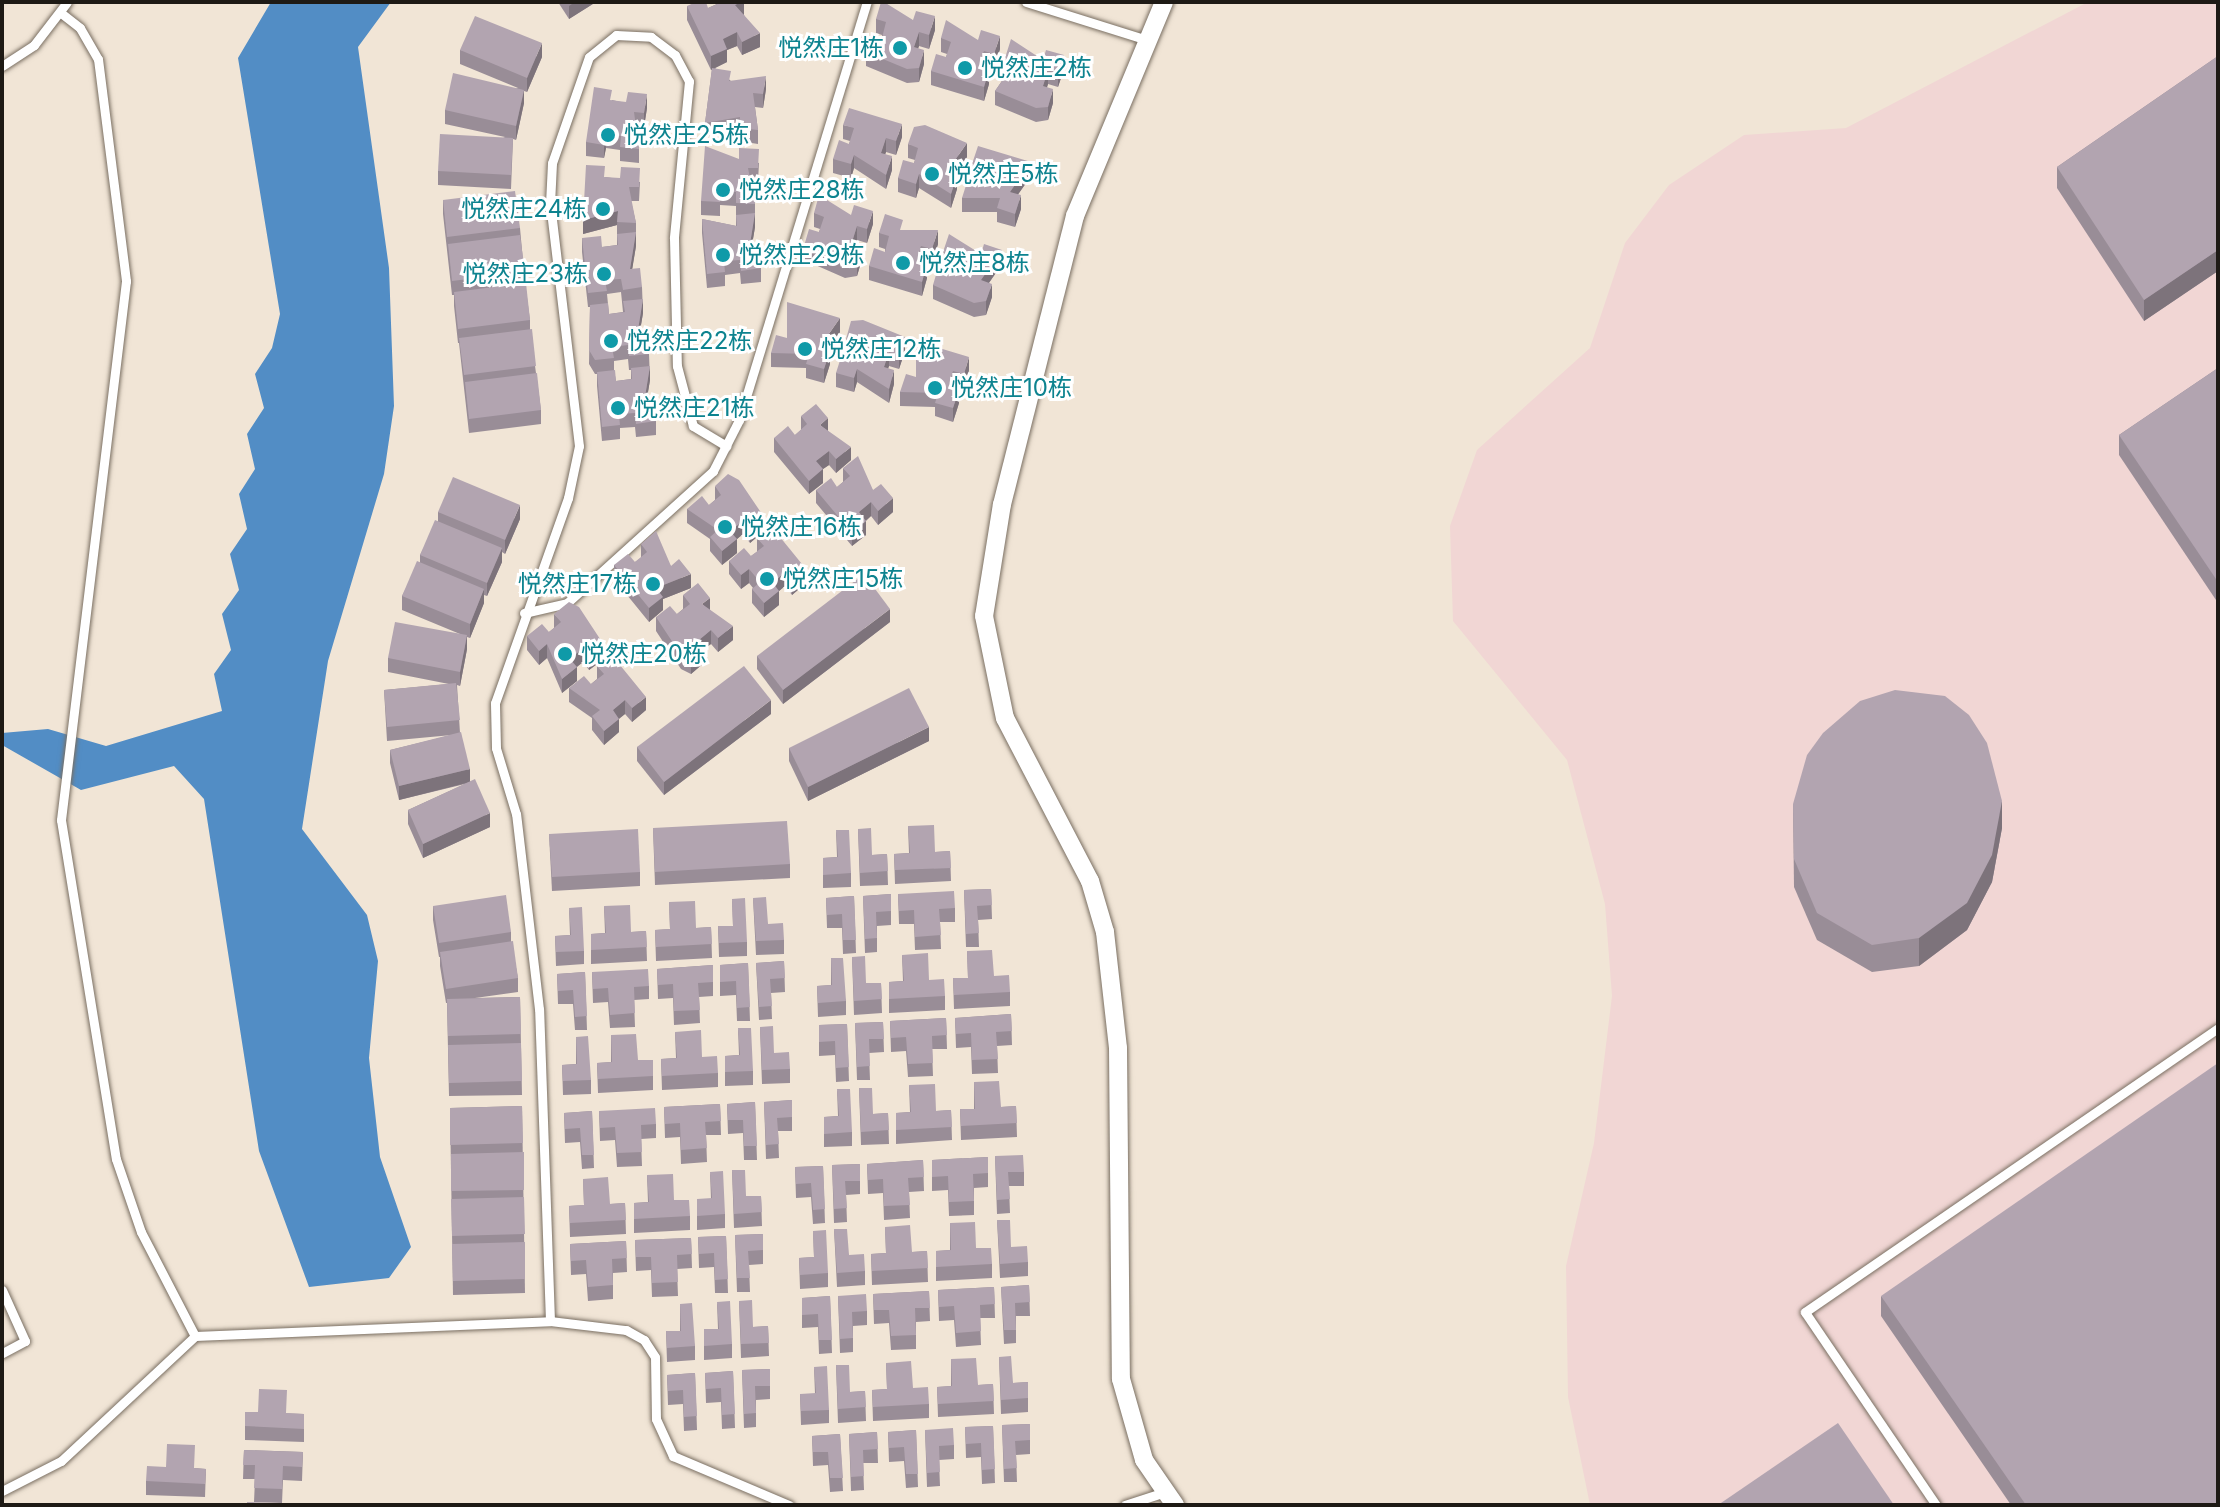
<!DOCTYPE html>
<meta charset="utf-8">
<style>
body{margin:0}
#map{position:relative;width:2220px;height:1507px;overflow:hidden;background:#f1e5d6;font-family:Inter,"Noto Sans SC",sans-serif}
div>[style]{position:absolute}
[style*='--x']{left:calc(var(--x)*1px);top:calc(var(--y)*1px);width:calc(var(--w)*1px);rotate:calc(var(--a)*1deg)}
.industrial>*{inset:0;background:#f1d6d4}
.water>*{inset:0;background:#528dc5}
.roads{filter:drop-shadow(0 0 2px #7a6f62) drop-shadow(0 0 2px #7a6f62)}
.service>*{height:9px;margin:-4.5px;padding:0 4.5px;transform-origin:4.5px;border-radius:4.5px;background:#fff}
.minor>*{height:18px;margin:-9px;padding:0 9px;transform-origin:9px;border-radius:9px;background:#fff}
.wall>*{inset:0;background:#998d97}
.shaded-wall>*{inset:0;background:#7d737b}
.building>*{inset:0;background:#b2a4b0}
.dots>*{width:22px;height:22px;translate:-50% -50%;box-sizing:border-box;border:4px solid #fff;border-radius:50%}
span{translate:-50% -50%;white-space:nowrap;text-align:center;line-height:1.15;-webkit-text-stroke:6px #fff;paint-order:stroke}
.culture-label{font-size:24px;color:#0d838f}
.right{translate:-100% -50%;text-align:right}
.left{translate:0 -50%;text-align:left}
.frame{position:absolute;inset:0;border:4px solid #1e1a15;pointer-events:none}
</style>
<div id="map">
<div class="industrial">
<i style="clip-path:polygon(2088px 2px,2218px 2px,2218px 1505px,1590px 1505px,1568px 1397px,1566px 1266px,1594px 1143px,1612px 996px,1605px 904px,1567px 760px,1453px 621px,1450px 526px,1477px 450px,1590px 348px,1625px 243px,1669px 185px,1744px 135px,1846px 128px)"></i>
</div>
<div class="water">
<i style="clip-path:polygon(271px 2px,391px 2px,358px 47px,389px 268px,394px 406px,384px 474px,328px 661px,302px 829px,367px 915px,378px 961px,369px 1058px,380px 1157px,411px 1247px,389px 1278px,309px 1287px,259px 1151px,204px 799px,174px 766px,81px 790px,2px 745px,2px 733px,48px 729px,106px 746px,222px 711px,214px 674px,231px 650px,222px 614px,239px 590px,230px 554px,247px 529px,239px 494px,255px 469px,247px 434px,264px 408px,255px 374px,272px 348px,280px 314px,238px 58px)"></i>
</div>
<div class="roads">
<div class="service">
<i style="--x:1026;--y:2;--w:127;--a:17.4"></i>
<i style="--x:61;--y:13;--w:24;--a:38"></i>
<i style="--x:80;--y:28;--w:36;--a:60"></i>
<i style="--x:98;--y:59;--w:224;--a:82.8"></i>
<i style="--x:126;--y:281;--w:543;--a:96.88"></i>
<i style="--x:61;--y:820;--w:343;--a:80.8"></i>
<i style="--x:116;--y:1159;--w:77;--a:71.1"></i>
<i style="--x:141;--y:1232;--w:117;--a:62.6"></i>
<i style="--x:2;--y:66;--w:38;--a:-33"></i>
<i style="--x:34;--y:45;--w:54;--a:-52.5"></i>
<i style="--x:524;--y:613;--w:44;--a:-13.1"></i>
<i style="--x:567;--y:603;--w:197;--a:-42.1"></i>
<i style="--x:713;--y:471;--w:57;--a:-63"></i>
<i style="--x:739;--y:420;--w:437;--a:-73"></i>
<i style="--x:2;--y:1290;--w:56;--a:65.7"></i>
<i style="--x:25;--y:1341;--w:26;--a:152"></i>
<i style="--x:550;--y:1321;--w:312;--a:-92"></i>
<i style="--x:539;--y:1009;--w:196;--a:-96.7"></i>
<i style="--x:516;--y:814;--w:69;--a:-106.9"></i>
<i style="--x:496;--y:748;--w:45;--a:-91.3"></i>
<i style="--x:495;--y:703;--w:218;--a:-70.4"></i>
<i style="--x:568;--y:498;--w:53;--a:-78.1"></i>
<i style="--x:579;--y:446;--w:244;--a:-96.8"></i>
<i style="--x:550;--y:204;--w:41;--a:-87.2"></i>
<i style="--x:552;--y:163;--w:112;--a:-70.8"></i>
<i style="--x:589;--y:57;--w:35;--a:-39"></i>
<i style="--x:616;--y:35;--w:35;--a:3"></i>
<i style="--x:651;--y:37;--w:30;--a:37"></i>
<i style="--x:675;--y:55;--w:30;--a:62"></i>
<i style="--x:689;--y:81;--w:158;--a:95.5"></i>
<i style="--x:674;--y:238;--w:128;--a:88.7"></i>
<i style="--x:677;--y:366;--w:62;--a:75.1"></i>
<i style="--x:693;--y:426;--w:39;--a:31"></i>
<i style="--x:2;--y:1491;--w:66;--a:-27"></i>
<i style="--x:61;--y:1461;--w:183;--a:-43"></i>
<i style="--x:195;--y:1336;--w:355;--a:-2.4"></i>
<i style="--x:550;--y:1321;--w:77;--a:6.8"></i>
<i style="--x:626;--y:1330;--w:21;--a:29"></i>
<i style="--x:644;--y:1340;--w:20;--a:57"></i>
<i style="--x:655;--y:1357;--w:62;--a:89.1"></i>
<i style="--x:656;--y:1419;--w:41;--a:65.3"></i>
<i style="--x:673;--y:1456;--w:126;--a:22.9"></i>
<i style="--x:1125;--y:1505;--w:42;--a:-18"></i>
<i style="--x:1936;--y:1505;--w:233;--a:-124.2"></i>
<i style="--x:1805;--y:1312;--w:501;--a:-34.51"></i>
</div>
<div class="minor">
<i style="--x:1164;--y:2;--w:232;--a:112.6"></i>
<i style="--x:1075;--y:216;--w:297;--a:104.2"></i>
<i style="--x:1002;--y:504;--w:113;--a:99.1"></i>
<i style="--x:984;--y:616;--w:104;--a:78.4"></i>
<i style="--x:1005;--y:718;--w:184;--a:62.5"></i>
<i style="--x:1090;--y:881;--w:53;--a:73.6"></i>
<i style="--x:1105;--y:932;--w:117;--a:83.6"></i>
<i style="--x:1118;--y:1048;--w:331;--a:89.5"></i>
<i style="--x:1121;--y:1379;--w:84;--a:74.1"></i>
<i style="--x:1144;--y:1460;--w:55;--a:55.4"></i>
</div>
</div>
<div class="wall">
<i style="clip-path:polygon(558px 2px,596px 2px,569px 19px)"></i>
<i style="clip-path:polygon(719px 2px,744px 2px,744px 15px,760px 47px,742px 55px,737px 46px,727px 50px,727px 62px,715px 68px,731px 81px,766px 89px,763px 108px,755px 107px,758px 130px,758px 144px,739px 141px,739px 131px,705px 137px,705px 123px,712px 69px,711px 70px,687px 20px,687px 6px,708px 8px,719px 3px)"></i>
<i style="clip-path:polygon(876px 19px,913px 20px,935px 30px,929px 49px,919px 46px,918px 48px,924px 64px,919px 82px,907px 83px,866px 66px,866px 52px,882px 38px,882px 35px,876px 33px)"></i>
<i style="clip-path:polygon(941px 38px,978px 40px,1000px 49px,994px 68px,984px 65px,983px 68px,989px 84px,984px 101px,931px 85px,931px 71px,946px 57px,947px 54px,941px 52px)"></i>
<i style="clip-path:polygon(460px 50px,542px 57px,527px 92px,524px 91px,524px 103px,516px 140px,513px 139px,511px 189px,438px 185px,438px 171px,505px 137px,445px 124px,445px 110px,518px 88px,460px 64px)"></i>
<i style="clip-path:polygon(2218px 56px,2218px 271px,2144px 321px,2057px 188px,2057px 167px)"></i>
<i style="clip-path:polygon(1005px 58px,1043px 60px,1064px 69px,1058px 87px,1048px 84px,1047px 87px,1053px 103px,1048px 120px,1036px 122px,995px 105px,995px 91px,1008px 72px,1005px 72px)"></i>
<i style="clip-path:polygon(612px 100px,647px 108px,644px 127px,636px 126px,639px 149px,639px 163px,620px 161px,620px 150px,606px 148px,604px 158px,586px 156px,586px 142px)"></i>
<i style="clip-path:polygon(843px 125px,902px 137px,896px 155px,886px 152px,885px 154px,892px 170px,886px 189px,854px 168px,851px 178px,833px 173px,833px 159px,849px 144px,850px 141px,843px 139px)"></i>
<i style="clip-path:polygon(908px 144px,967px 157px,954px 175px,957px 189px,951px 208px,919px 188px,916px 198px,898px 192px,898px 178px,914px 163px,915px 160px,908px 158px)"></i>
<i style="clip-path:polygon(739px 159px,759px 163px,758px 182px,750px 182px,755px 204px,755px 227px,751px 250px,761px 268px,761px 282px,741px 284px,740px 273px,725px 275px,725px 286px,707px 288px,702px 233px,702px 219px,736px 226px,736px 206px,720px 205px,720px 216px,701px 215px,701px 201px)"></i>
<i style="clip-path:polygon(972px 164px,1031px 176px,1018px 194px,1021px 209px,1015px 227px,997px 222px,997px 212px,962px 212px,962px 198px,978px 182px,979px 179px,972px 177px)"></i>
<i style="clip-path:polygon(evenodd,605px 177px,640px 182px,639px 201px,631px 201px,636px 223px,636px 246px,632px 269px,642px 287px,643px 313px,639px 336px,649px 354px,650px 380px,646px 403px,656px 421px,656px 435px,636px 437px,635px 427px,620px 428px,620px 439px,602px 441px,597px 386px,597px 374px,595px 374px,589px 364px,590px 307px,588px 307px,582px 252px,582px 238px,602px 247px,617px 245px,617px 225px,583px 234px,605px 177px,621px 292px,623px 312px,609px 314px,607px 294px,621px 292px,605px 177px,628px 359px,629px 370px,631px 370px,631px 379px,616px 381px,614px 370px,614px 361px,628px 359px)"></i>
<i style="clip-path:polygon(443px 200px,520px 228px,525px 283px,530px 320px,530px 329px,541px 410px,541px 424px,469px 433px,459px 343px,458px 343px,454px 306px,454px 295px,452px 295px,443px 214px)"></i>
<i style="clip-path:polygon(814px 213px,851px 215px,873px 224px,867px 243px,857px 240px,856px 243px,862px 259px,857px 276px,845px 278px,804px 260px,804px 246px,819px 232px,820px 229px,814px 227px)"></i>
<i style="clip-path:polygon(903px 230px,938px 244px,932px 263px,921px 260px,921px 262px,927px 278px,922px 296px,869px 280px,869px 266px,885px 252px,885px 249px,879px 247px,879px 233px)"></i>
<i style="clip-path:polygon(943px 252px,981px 254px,1002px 264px,989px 283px,992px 297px,986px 315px,974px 317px,933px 299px,933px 285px,949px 271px,950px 268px,943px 266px)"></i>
<i style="clip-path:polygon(840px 332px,827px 350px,830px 364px,824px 383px,806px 378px,806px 368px,771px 367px,771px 353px,787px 338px)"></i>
<i style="clip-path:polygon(846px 339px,905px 351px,899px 369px,889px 366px,888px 368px,894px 384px,889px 403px,857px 382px,854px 392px,836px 387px,836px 373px,852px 357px,853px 355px,846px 353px)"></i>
<i style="clip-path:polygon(916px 341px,969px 370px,964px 388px,953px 385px,952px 388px,959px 403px,953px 422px,935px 416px,935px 407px,900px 406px,900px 392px,916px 377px)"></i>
<i style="clip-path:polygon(2218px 368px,2218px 603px,2119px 455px,2119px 435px)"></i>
<i style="clip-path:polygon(801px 416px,828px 431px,851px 460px,836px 473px,829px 465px,823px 469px,823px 483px,809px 494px,774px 452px,774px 438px,795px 435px,801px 430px)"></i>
<i style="clip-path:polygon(843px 468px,873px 490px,893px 512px,878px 525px,871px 516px,866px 521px,866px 535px,852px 546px,816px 503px,816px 490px,837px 487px,843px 482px)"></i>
<i style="clip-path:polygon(715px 486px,764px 531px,750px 543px,743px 534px,737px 539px,737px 553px,722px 565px,710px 551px,710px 539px,687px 523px,687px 509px,709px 505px,715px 500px)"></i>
<i style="clip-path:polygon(438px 512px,520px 519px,505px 554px,502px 552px,502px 562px,487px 596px,484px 595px,484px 603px,470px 638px,467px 637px,467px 649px,460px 686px,457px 685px,460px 733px,470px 781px,490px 827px,423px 858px,408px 824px,408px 810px,465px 784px,399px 800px,390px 763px,390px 750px,452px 735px,387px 741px,384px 690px,449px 684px,388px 672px,388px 658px,460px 634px,402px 610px,402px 596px,420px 562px,420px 555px,438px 521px)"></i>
<i style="clip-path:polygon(757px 538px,806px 583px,792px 595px,785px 586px,779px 591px,779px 605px,764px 617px,752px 603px,752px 589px,753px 588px,749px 583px,741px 589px,729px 574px,729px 561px,751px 556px,757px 552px)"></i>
<i style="clip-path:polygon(641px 544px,671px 566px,691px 588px,663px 599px,663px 610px,649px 622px,614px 579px,614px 565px,635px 562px,641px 558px)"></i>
<i style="clip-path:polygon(683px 595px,710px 610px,733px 640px,718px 652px,711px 644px,705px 648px,705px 662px,691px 674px,681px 669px,656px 631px,656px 617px,677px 614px,683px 609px)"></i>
<i style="clip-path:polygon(554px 614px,604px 659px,589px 670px,583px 662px,577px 667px,577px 681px,562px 693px,547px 658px,539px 665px,527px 650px,527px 636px,549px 632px,554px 628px)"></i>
<i style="clip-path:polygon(890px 622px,783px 704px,757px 669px,757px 656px)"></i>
<i style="clip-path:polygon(597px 666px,646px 710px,632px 722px,625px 714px,619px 718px,619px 732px,604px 745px,592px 730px,592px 718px,569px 702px,569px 688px,591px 684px,597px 679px)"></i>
<i style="clip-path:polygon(771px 714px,664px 795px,637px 761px,637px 747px)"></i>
<i style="clip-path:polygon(929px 741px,808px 801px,789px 761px,789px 748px)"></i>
<i style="clip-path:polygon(1793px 804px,2002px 828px,1992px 882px,1967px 930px,1919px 966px,1872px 972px,1817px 940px,1794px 887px)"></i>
<i style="clip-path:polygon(908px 826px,935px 852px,950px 851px,951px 881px,895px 884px,894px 854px,909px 853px)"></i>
<i style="clip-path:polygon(653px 828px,790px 864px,790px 878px,655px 885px)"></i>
<i style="clip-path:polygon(858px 829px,872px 855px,887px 854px,888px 885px,860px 886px)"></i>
<i style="clip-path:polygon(836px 830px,851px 873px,851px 887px,823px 888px,823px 858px,837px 857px)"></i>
<i style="clip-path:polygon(549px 834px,640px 872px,640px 886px,552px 891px)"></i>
<i style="clip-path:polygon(991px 889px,992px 919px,978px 920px,979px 947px,966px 947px,964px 890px)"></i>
<i style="clip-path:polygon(891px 894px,891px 925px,877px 926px,877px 952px,865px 953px,863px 896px)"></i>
<i style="clip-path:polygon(898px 894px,955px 908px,955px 922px,940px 922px,941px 949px,915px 950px,914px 924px,899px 924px)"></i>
<i style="clip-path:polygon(854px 896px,856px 953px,843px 954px,842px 928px,827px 928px,826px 898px)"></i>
<i style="clip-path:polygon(753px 898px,768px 924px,784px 940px,784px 954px,756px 955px)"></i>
<i style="clip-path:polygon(732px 899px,747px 942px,747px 956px,719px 957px,718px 926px,733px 926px)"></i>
<i style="clip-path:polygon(669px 902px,696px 928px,711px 927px,712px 958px,656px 961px,655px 930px,670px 929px)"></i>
<i style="clip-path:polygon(433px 906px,511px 932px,511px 941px,518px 978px,518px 992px,475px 998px,520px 997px,522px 1095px,449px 1096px,447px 1003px,446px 1003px,440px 966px,440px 957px,439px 957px,433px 920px)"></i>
<i style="clip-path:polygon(604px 906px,631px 932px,646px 931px,647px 961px,591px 964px,591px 934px,605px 933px)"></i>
<i style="clip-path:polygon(569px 908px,584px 951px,584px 964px,556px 966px,555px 936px,570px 935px)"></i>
<i style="clip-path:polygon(967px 951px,1010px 992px,1010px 1006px,954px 1009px,953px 978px,968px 978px)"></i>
<i style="clip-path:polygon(902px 955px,945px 996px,945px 1010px,889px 1013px,889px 982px,903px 981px)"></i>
<i style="clip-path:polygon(852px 957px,866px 983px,881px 983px,882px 1013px,854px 1015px)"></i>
<i style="clip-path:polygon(831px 958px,846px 1001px,846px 1015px,818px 1017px,817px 986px,831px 985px)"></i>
<i style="clip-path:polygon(784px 961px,785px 992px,771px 993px,772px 1019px,759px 1020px,756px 963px)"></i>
<i style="clip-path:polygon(748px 963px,750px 1021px,737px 1021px,736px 995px,720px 996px,720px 965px)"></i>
<i style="clip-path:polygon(713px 965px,713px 996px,699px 997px,700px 1023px,674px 1025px,673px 998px,658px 999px,657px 969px)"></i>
<i style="clip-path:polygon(585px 972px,587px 1030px,575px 1030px,573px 1004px,558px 1004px,557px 974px)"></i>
<i style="clip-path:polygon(592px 972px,649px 986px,649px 999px,634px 1000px,635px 1027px,610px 1028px,608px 1002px,593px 1003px)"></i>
<i style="clip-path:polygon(1011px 1014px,1012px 1045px,997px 1046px,998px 1073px,972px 1074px,971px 1047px,956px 1048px,955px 1018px)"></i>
<i style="clip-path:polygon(946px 1018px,947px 1049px,932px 1049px,933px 1076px,908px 1077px,906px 1051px,891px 1052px,890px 1021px)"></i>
<i style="clip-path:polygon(883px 1022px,884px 1052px,869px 1053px,870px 1080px,857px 1080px,855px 1023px)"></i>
<i style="clip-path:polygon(847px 1024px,849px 1081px,836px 1082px,835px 1055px,819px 1056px,819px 1025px)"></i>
<i style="clip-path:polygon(760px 1027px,774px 1053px,790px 1069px,790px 1083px,762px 1084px)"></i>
<i style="clip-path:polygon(738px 1028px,753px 1071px,753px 1085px,725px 1086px,725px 1056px,739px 1055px)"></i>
<i style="clip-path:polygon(675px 1032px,718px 1073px,718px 1087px,662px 1090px,661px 1059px,676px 1058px)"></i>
<i style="clip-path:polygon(611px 1035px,638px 1060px,653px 1060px,653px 1090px,598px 1093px,597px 1063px,611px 1062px)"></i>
<i style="clip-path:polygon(576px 1037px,591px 1080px,591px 1094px,563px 1095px,562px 1065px,576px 1064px)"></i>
<i style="clip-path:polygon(974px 1082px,1001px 1107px,1016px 1106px,1017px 1137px,961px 1140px,960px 1109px,974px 1109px)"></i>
<i style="clip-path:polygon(909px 1085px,936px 1111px,951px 1110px,952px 1140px,896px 1144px,896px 1113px,910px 1112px)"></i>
<i style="clip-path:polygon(859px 1088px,873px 1114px,888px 1113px,889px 1144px,861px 1145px)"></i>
<i style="clip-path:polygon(837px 1089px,852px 1132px,852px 1146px,824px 1147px,824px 1117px,838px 1116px)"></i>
<i style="clip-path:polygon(792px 1100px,792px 1131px,778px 1131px,779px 1158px,766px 1159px,764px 1102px)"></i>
<i style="clip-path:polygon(755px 1102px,757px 1160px,744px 1160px,743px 1133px,728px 1134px,727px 1104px)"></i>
<i style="clip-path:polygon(720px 1104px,721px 1135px,706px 1135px,707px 1162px,681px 1164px,680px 1137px,665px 1138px,664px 1107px)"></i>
<i style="clip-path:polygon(522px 1106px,525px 1293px,453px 1295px,450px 1108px)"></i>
<i style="clip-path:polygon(592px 1111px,594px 1168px,582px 1169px,580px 1142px,565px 1143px,564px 1113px)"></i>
<i style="clip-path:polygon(599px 1111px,656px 1124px,656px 1138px,641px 1139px,642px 1166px,617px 1167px,615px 1140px,600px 1141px)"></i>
<i style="clip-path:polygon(995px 1156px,1024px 1172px,1024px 1186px,1009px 1186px,1010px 1213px,997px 1214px)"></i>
<i style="clip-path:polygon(988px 1157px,988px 1187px,974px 1188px,974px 1215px,949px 1216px,948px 1190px,932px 1191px,932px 1160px)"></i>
<i style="clip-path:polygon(923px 1160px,924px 1191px,909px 1192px,910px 1218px,884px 1220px,883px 1193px,868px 1194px,867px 1164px)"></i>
<i style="clip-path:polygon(860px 1164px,860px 1194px,846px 1195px,847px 1222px,834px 1223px,832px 1165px)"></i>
<i style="clip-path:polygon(823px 1166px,825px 1223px,813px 1224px,811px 1197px,796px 1198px,795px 1167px)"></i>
<i style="clip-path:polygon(732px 1170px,746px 1196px,761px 1196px,762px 1226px,734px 1228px)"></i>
<i style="clip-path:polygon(710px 1172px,725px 1214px,725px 1228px,697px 1230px,697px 1199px,711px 1199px)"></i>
<i style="clip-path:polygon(647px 1175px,690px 1216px,690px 1230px,634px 1233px,634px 1203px,648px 1202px)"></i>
<i style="clip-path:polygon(583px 1179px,610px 1204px,625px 1203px,626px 1234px,570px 1237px,569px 1206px,584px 1205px)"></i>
<i style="clip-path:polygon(997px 1220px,1011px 1247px,1028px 1262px,1028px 1276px,1000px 1278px)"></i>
<i style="clip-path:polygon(950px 1223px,992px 1264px,992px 1278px,936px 1281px,936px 1251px,950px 1250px)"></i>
<i style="clip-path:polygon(885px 1227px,912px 1252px,927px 1251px,928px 1282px,872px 1285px,871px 1254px,886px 1253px)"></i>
<i style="clip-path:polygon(834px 1229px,849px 1255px,865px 1271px,865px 1285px,837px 1287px)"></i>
<i style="clip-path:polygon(813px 1231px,828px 1273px,828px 1287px,800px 1289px,799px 1258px,814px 1257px)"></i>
<i style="clip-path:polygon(763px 1234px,763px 1264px,749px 1265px,750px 1292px,737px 1292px,735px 1235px)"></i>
<i style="clip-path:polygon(726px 1236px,728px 1293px,715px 1293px,714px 1267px,699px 1268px,698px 1237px)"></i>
<i style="clip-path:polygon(691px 1238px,692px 1268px,677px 1269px,678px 1296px,652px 1297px,651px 1270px,636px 1271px,635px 1240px)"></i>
<i style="clip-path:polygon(626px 1241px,627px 1272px,613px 1273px,613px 1299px,588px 1301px,586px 1274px,571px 1275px,570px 1244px)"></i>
<i style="clip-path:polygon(1029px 1285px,1030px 1316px,1016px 1316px,1016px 1343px,1004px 1344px,1001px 1287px)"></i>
<i style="clip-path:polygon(994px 1287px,995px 1318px,980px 1318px,981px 1345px,956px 1347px,954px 1320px,939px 1321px,938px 1290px)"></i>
<i style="clip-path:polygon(929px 1291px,930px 1321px,916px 1322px,916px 1349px,891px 1350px,889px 1323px,874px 1324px,873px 1294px)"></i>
<i style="clip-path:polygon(830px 1296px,832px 1353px,819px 1354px,818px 1327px,802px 1328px,802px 1298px)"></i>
<i style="clip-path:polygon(838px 1296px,867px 1311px,867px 1325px,853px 1326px,853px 1352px,840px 1353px)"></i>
<i style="clip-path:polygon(1881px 1296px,2218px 1505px,2011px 1505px,1881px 1316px)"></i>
<i style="clip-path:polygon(739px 1301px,753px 1327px,768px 1326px,769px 1356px,741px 1358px)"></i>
<i style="clip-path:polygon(717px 1302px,732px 1344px,732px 1358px,704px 1360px,704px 1329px,718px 1329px)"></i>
<i style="clip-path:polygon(680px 1304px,695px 1346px,695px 1360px,667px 1362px,666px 1331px,680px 1331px)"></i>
<i style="clip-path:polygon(999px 1357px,1013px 1383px,1028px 1382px,1028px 1412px,1001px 1414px)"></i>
<i style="clip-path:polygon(951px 1359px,978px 1385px,993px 1384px,994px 1414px,938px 1417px,937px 1387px,951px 1386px)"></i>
<i style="clip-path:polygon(886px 1363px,929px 1404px,929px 1418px,873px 1421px,872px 1390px,887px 1389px)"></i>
<i style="clip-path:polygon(836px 1365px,850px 1392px,865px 1391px,866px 1421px,838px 1423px)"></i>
<i style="clip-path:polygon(814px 1367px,829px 1410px,829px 1423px,801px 1425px,800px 1394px,815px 1394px)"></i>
<i style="clip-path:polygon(770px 1369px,770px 1399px,756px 1400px,756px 1427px,744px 1428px,742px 1370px)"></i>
<i style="clip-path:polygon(733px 1371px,735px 1428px,722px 1429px,721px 1402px,706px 1403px,705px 1373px)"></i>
<i style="clip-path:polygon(695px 1373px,697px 1430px,684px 1431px,683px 1404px,668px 1405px,667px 1375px)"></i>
<i style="clip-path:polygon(245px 1412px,304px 1414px,304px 1442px,245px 1440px)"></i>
<i style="clip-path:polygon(1030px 1424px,1030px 1454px,1016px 1455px,1017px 1482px,1004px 1482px,1002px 1425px)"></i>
<i style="clip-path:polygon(993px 1426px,995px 1483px,982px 1484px,981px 1457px,966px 1458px,965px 1427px)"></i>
<i style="clip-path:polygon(916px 1430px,918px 1487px,906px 1488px,904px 1461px,889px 1462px,888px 1432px)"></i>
<i style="clip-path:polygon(925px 1430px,954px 1445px,954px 1459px,939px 1460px,940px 1486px,927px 1487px)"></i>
<i style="clip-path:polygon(877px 1432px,878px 1463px,863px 1463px,864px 1490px,851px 1491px,849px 1434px)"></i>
<i style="clip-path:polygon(840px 1434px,843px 1491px,830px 1492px,828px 1465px,813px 1466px,812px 1436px)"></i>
<i style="clip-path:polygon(244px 1450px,303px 1452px,302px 1481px,283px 1480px,282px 1503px,254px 1502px,255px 1479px,243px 1479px)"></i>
<i style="clip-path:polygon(194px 1468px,206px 1469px,205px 1497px,146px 1495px,146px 1481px)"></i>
</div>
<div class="shaded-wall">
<i style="clip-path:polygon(575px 2px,596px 2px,569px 19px,569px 6px)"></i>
<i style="clip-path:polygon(741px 2px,744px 2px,744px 14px,735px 18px,735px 5px)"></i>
<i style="clip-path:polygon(935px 16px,935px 30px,929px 49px,929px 35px)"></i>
<i style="clip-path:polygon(737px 32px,737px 46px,727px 50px,727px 62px,711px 70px,711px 56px,723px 39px)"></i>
<i style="clip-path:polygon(919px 32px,919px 46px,914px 61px,914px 47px)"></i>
<i style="clip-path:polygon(760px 33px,760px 47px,742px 55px,742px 42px)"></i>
<i style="clip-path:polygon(1000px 36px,1000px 49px,994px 68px,994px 54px)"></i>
<i style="clip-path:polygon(542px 43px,542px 57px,527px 92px,527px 78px)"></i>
<i style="clip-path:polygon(924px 50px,924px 64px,919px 82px,919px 68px)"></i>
<i style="clip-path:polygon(984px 51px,984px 65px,979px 80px,979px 67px)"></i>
<i style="clip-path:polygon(1064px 55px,1064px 69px,1058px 87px,1058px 74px)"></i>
<i style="clip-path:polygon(989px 70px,989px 84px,984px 101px,984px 87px)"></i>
<i style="clip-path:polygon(1048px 70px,1048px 84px,1043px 100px,1043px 86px)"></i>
<i style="clip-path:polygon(766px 76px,766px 89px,763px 108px,763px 94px)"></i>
<i style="clip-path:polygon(1053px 89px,1053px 103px,1048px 120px,1048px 107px)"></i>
<i style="clip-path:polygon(524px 90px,524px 103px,516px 140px,516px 126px)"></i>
<i style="clip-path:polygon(647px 94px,647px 108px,644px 127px,644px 113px)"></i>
<i style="clip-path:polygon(902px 124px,902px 137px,896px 155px,896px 141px)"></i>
<i style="clip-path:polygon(606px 134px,606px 148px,604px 158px,604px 145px)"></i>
<i style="clip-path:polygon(886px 138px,886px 152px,881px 167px,881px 153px)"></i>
<i style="clip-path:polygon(967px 143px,967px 157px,946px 186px,946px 173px)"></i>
<i style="clip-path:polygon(854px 155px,854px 168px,851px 178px,851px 164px)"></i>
<i style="clip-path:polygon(892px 156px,892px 170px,886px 189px,886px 175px)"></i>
<i style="clip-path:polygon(1031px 162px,1031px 176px,1010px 206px,1010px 192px)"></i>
<i style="clip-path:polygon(919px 174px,919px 188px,916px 198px,916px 184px)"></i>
<i style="clip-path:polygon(957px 176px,957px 189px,951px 208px,951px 194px)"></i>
<i style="clip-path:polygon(1021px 195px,1021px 209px,1015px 227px,1015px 214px)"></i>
<i style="clip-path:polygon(618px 211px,617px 225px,583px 234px,583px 220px)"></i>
<i style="clip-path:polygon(873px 211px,873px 224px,867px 243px,867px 229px)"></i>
<i style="clip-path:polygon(755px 213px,755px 227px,749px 264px,749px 250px)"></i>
<i style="clip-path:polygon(857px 226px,857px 240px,852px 255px,852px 242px)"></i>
<i style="clip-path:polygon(938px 230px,938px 244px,932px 263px,932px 249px)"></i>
<i style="clip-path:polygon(636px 232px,636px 246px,630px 283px,630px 269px)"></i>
<i style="clip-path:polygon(862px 245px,862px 259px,857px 276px,857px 262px)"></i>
<i style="clip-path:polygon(921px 246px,921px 260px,917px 275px,917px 261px)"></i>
<i style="clip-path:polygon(1002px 250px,1002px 264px,981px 294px,981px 280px)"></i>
<i style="clip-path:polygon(2218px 250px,2218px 271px,2144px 321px,2144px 300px)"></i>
<i style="clip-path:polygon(927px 264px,927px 278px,922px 296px,922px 282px)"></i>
<i style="clip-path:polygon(992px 284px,992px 297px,986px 315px,986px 301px)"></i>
<i style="clip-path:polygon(643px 299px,643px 313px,637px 350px,637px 336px)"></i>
<i style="clip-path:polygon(840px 318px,840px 332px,819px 362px,819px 348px)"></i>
<i style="clip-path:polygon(905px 337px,905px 351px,899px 369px,899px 355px)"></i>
<i style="clip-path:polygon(830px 351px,830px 364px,824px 383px,824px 369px)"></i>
<i style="clip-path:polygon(889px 352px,889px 366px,884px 381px,884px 367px)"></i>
<i style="clip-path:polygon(969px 357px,969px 370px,964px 388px,964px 374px)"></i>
<i style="clip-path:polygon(650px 366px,650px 380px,644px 417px,644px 403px)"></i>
<i style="clip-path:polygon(857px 369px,857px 382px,854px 392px,854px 378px)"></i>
<i style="clip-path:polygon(894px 370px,894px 384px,889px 403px,889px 389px)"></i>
<i style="clip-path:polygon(953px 371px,953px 385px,949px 400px,949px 386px)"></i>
<i style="clip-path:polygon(959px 390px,959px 403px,953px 422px,953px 408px)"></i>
<i style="clip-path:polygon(828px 418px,828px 432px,820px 425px)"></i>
<i style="clip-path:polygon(851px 447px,851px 460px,836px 473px,836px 459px)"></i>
<i style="clip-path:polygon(829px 451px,829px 465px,823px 469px,823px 483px,809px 494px,809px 481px,816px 461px)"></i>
<i style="clip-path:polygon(893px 498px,893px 512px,878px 525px,878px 511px)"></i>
<i style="clip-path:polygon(871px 502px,871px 516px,859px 526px,859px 512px)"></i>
<i style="clip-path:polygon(520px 505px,520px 519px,505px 554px,505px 540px)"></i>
<i style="clip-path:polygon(764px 517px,764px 531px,750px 543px,750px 529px)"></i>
<i style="clip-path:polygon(743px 521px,743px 534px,730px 545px,730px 531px)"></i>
<i style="clip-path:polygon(866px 521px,866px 535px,852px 546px,852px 533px)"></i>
<i style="clip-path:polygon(737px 539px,737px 553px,722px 565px,722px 551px)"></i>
<i style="clip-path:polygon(502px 548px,502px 562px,487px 596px,487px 583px)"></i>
<i style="clip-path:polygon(749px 569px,749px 583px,741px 589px,741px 575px)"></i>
<i style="clip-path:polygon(806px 569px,806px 583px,792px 595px,792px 581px)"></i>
<i style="clip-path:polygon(785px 572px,785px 586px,773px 596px,773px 583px)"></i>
<i style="clip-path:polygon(691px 574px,691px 588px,663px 599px,663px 610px,649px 622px,649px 608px,656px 588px)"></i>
<i style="clip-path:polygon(484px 589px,484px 603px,470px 638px,470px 624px)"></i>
<i style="clip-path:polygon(779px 591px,779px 605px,764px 617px,764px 603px)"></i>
<i style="clip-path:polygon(710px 598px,710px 612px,702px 604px)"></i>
<i style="clip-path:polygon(890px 609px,890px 622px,783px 704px,783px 690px)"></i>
<i style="clip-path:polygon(733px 626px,733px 640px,718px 652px,718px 638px)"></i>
<i style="clip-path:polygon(711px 630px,711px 644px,705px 648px,705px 662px,691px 674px,691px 660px,699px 640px)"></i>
<i style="clip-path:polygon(467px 635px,467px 649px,460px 686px,460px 672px)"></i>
<i style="clip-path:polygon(547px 644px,547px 658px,539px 665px,539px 651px)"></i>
<i style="clip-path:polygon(604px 645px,604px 659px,589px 670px,589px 656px)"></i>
<i style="clip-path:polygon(583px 648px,583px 662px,570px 672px,570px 659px)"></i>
<i style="clip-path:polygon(577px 667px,577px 681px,562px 693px,562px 679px)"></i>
<i style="clip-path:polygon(646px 697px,646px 710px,632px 722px,632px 708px)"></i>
<i style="clip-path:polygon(625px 700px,625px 714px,613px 724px,613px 710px)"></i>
<i style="clip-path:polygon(771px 700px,771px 714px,664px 795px,664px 782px)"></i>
<i style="clip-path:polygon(619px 719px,619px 732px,604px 745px,604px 731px)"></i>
<i style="clip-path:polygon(929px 727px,929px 741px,808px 801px,808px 787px)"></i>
<i style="clip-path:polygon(470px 769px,470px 782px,399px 800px,399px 786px)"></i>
<i style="clip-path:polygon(2002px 801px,2002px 828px,1992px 882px,1967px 930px,1919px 966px,1919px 938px)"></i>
<i style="clip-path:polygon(490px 813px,490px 827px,423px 858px,423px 844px)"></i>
</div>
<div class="building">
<i style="clip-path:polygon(696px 2px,706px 2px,708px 8px,722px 2px,741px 2px,735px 5px,760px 33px,742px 42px,737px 32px,723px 39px,727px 49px,711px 56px,687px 6px)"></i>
<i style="clip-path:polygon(881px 2px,884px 2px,913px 20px,916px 11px,935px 16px,929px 35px,919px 32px,914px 47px,924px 50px,919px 68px,907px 69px,866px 52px,871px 34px,882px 38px,886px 22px,876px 19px)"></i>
<i style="clip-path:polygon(475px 16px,542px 43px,527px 78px,460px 50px)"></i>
<i style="clip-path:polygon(946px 20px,978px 40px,981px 30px,1000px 36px,994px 54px,984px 51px,979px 67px,989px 70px,984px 87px,931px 71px,936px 54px,946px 57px,951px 42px,941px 38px)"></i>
<i style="clip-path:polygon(1011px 39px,1043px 60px,1046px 50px,1064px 55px,1058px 74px,1048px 70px,1043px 86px,1053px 89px,1048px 107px,1036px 108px,995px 91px,1016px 61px,1005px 58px)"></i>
<i style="clip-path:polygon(2218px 56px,2218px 250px,2144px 300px,2057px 167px)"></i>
<i style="clip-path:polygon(712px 68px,731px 71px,729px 81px,766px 76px,763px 94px,753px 93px,758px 130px,739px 128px,740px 117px,705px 123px)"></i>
<i style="clip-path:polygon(453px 73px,524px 90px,516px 126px,445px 110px)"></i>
<i style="clip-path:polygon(594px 87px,612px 90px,610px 100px,626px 102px,628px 92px,647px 94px,644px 113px,634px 112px,639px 149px,620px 147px,621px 136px,606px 134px,604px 145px,586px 142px)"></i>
<i style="clip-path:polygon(849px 108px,902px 124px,896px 141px,886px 138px,881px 153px,892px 156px,886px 175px,854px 155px,851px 164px,833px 159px,839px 140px,849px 144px,854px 128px,843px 125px)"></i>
<i style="clip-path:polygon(925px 125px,967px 143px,946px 173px,957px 176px,951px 194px,919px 174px,916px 184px,898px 178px,903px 160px,914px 163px,918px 148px,908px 144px,914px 127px)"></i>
<i style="clip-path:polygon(440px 134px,513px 138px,511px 175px,438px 171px)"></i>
<i style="clip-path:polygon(705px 146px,739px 159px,739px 148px,759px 149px,758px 168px,748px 168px,755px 204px,736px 203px,736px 192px,720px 191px,720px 202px,701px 201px)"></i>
<i style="clip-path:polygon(978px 146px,1031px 162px,1010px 192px,1021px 195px,1015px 214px,997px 208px,1000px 198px,962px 198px,968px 179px,978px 182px,983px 167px,972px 164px)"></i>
<i style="clip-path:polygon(586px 165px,605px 166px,604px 177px,620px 178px,621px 167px,640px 168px,639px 187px,629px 187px,636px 223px,617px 222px,618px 211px,583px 220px)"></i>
<i style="clip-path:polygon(515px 191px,520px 228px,447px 237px,443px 200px)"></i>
<i style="clip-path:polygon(819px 195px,851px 215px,854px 205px,873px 211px,867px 229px,857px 226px,852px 242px,862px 245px,857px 262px,845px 264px,804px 246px,809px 229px,819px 232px,824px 217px,814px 213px)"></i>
<i style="clip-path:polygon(755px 213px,749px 250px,759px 249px,761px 268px,741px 271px,740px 260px,724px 261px,725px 272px,707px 274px,702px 219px,737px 226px,736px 215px)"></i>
<i style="clip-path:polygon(885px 214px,903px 220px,900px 230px,938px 230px,932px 249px,921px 246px,917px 261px,927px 264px,922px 282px,869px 266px,874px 248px,885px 252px,889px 236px,879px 233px)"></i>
<i style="clip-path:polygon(636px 232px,630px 269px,640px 268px,642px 287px,623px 290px,621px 279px,605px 280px,607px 291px,588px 293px,582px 238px,601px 236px,602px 247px,618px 245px,617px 234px)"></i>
<i style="clip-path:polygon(949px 234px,981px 254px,984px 244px,1002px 250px,981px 280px,992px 284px,986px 301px,974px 303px,933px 285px,938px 268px,949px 271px,953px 255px,943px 252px)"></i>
<i style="clip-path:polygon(520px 235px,525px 272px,452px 281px,448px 244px)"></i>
<i style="clip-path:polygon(526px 283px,530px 320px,458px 329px,454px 292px)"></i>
<i style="clip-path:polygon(643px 299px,637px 336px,647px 335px,649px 354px,629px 356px,628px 345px,612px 347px,614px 358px,595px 360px,589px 350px,590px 305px,608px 303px,609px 314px,625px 312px,623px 301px)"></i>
<i style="clip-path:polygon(787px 302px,840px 318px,819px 348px,830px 351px,824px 369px,806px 364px,809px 354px,771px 353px,776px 335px,787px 338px)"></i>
<i style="clip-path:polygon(863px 320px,905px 337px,899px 355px,889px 352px,884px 367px,894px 370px,889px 389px,857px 369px,854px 378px,836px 373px,842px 354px,852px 357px,856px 342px,846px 339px,851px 321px)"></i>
<i style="clip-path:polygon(532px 329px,536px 366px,464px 375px,459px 338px)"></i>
<i style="clip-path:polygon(916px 341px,969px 357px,964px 374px,953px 371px,949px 386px,959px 390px,953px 408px,935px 403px,938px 393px,900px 392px,906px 374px,916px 377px)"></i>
<i style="clip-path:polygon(650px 366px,644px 403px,654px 402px,656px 421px,636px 424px,635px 413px,619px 414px,620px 425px,602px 427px,597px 372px,615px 370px,616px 381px,632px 379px,631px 368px)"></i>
<i style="clip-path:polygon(2218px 368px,2218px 582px,2119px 435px)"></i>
<i style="clip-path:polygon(537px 373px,541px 410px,469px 419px,465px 382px)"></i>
<i style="clip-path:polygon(816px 404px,828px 418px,820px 425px,851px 447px,836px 459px,829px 451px,816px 461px,823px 469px,809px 481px,774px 438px,788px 426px,795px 435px,807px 424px,801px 416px)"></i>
<i style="clip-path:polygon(858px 456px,873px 490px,881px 484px,893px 498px,878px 511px,871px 502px,859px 512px,866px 521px,852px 533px,816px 490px,831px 478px,837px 487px,850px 476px,843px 468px)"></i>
<i style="clip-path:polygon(728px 474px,739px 480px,764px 517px,750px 529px,743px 521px,730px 531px,737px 539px,722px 551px,710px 537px,718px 530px,687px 509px,702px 496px,709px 505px,721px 495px,715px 486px)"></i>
<i style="clip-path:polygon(453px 477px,520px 505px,505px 540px,438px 512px)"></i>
<i style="clip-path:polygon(435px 520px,502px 548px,487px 583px,420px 555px)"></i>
<i style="clip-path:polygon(771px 526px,806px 569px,792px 581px,785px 572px,773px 583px,779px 591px,764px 603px,752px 589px,760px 582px,749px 569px,741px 575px,729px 561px,744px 548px,751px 556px,764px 546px,757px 538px)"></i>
<i style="clip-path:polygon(656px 531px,671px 566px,679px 559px,691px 574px,656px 588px,663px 597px,649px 608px,614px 565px,628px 554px,635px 562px,647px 552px,641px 544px)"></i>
<i style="clip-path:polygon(417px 561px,484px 589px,470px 624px,402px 596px)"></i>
<i style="clip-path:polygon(864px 574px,890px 609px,783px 690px,757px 656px)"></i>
<i style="clip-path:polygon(698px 583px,710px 598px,702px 604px,733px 626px,718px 638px,711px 630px,699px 640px,705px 648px,691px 660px,681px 655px,656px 617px,670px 606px,677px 614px,690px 604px,683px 595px)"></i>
<i style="clip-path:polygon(569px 602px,579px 607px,604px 645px,589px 656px,583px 648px,570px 659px,577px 667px,562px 679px,547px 644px,539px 651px,527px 636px,542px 624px,549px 632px,561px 622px,554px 614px)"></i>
<i style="clip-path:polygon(395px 622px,467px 635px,460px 672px,388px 658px)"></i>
<i style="clip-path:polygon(611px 654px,646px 697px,632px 708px,625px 700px,613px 710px,619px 719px,604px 731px,592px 716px,600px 710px,569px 688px,584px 676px,591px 684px,604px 674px,597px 666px)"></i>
<i style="clip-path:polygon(744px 666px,771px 700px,664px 782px,637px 747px)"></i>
<i style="clip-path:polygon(456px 683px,460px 720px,387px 727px,384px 690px)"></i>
<i style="clip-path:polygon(909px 688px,929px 727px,808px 787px,789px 748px)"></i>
<i style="clip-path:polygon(1895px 690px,1945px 696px,1969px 715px,1987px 743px,2002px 801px,1992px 855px,1967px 903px,1919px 938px,1872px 945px,1817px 913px,1794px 859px,1793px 804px,1807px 755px,1823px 733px,1860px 701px)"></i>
<i style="clip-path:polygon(461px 732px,470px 769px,399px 786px,390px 750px)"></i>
<i style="clip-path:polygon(475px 779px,490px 813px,423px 844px,408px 810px)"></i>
<i style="clip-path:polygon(787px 821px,790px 864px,655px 872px,653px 828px)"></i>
<i style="clip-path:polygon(934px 825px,935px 852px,950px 851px,951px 868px,895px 870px,894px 854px,910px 853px,908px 826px)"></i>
<i style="clip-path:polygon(871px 828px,872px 855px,887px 854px,888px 871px,860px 873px,858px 829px)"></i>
<i style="clip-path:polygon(638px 829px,640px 872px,552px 877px,549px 834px)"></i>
<i style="clip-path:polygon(836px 830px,849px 830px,851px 873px,823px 875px,823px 858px,838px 857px)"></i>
<i style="clip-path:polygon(991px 889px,992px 905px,977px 906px,979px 933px,966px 934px,964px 890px)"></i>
<i style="clip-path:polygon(954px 891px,955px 908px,939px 909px,941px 935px,915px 937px,914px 910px,899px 911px,898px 894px)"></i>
<i style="clip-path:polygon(891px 894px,891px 911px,876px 912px,877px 938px,865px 939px,863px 896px)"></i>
<i style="clip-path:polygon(506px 895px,511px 932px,439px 943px,433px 906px)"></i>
<i style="clip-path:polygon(854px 896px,856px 940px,843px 940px,842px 914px,827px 915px,826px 898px)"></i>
<i style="clip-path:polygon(766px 897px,768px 924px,783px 923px,784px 940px,756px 941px,753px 898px)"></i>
<i style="clip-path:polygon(745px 898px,747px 942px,719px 943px,718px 926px,733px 926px,732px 899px)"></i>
<i style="clip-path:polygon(695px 901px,696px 928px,711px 927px,712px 944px,656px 947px,655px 930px,670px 929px,669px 902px)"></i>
<i style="clip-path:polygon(630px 905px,631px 932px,646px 931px,647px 947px,591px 950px,591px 934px,606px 933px,604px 906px)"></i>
<i style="clip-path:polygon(582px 907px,584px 951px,556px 952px,555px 936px,571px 935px,569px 908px)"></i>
<i style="clip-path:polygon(513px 941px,518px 978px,446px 989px,440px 952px)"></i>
<i style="clip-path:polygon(992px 950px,994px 976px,1009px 975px,1010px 992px,954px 995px,953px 978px,968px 978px,967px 951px)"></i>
<i style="clip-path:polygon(928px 953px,929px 980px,944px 979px,945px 996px,889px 999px,889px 982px,904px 981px,902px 955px)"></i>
<i style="clip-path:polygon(865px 956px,866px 983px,881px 983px,882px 999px,854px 1001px,852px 957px)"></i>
<i style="clip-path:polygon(831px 958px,843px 958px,846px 1001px,818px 1003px,817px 986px,832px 985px)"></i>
<i style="clip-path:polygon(784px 961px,785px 978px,770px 979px,772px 1006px,759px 1007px,756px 963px)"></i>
<i style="clip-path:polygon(748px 963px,750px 1007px,737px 1008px,736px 981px,720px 982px,720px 965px)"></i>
<i style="clip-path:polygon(713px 965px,713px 982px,698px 983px,700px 1010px,674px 1011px,673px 984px,658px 985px,657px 969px)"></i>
<i style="clip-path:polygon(648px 969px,649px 986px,634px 987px,635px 1013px,610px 1015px,608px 988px,593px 989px,592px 972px)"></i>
<i style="clip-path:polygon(585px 972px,587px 1016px,575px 1017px,573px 990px,558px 991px,557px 974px)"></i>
<i style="clip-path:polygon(520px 997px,521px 1034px,448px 1036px,447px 999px)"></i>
<i style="clip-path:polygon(1011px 1014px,1012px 1031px,996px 1032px,998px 1059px,972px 1060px,971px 1033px,956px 1034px,955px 1018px)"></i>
<i style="clip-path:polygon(946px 1018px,947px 1035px,932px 1036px,933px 1063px,908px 1064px,906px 1037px,891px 1038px,890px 1021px)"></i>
<i style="clip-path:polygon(883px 1022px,884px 1039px,869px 1039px,870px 1066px,857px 1067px,855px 1023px)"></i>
<i style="clip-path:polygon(847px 1024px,849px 1067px,836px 1068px,835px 1041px,819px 1042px,819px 1025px)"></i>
<i style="clip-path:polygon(773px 1026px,774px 1053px,789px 1052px,790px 1069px,762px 1070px,760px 1027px)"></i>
<i style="clip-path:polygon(738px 1028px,751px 1028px,753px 1071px,725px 1072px,725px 1056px,740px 1055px)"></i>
<i style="clip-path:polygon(701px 1030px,702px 1057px,717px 1056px,718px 1073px,662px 1076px,661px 1059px,677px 1058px,675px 1032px)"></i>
<i style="clip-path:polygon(636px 1034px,638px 1060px,653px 1060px,653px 1076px,598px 1079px,597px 1063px,612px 1062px,611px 1035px)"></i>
<i style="clip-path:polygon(588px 1036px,591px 1080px,563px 1081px,562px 1065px,577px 1064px,576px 1037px)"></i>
<i style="clip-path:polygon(521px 1043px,522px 1081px,449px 1083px,448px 1045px)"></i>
<i style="clip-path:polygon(2218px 1063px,2218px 1505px,2026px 1505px,1881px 1296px)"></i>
<i style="clip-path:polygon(999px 1081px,1001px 1107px,1016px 1106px,1017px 1123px,961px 1126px,960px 1109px,975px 1109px,974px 1082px)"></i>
<i style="clip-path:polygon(935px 1084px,936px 1111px,951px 1110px,952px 1127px,896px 1130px,896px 1113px,911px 1112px,909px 1085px)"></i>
<i style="clip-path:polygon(859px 1088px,872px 1088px,873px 1114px,888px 1113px,889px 1130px,861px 1132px)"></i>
<i style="clip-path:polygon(837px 1089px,850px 1089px,852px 1132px,824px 1134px,824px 1117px,839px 1116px)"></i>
<i style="clip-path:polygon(792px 1100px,792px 1117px,777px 1118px,779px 1144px,766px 1145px,764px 1102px)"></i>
<i style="clip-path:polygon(755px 1102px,757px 1146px,744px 1146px,743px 1120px,728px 1120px,727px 1104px)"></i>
<i style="clip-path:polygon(720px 1104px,721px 1121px,705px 1122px,707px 1148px,681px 1150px,680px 1123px,665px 1124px,664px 1107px)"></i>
<i style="clip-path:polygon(522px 1106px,523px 1143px,450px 1145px,450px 1108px)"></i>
<i style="clip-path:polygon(655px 1108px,656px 1124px,641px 1125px,642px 1152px,617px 1153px,615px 1127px,600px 1128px,599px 1111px)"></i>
<i style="clip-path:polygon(592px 1111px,594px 1155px,582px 1155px,580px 1128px,565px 1129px,564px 1113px)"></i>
<i style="clip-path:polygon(524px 1152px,524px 1190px,451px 1191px,451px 1154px)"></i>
<i style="clip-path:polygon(1023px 1155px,1024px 1172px,1008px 1172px,1010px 1199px,997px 1200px,995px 1156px)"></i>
<i style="clip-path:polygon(988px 1157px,988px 1173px,973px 1174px,974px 1201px,949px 1202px,948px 1176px,932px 1177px,932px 1160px)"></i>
<i style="clip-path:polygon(923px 1160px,924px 1177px,908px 1178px,910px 1205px,884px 1206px,883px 1179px,868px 1180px,867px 1164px)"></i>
<i style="clip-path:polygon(860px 1164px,860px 1181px,845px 1181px,847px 1208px,834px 1209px,832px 1165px)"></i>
<i style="clip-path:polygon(823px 1166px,825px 1209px,813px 1210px,811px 1183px,796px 1184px,795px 1167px)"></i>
<i style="clip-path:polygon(732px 1170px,745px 1170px,746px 1196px,761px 1196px,762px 1212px,734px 1214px)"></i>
<i style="clip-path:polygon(723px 1171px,725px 1214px,697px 1216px,697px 1199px,712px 1198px,710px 1172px)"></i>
<i style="clip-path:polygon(673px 1174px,674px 1200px,689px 1200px,690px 1216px,634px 1219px,634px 1203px,649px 1202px,647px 1175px)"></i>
<i style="clip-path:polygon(608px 1177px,610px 1204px,625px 1203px,626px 1220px,570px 1223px,569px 1206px,584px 1205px,583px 1179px)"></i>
<i style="clip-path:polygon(524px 1197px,525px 1234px,452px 1236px,451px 1199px)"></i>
<i style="clip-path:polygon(997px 1220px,1010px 1220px,1011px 1247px,1027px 1246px,1028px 1262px,1000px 1264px)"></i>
<i style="clip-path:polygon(975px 1222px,976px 1248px,991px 1248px,992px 1264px,936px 1267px,936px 1251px,951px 1250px,950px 1223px)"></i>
<i style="clip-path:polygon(910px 1225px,912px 1252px,927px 1251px,928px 1268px,872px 1271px,871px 1254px,886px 1253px,885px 1227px)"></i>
<i style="clip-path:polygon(834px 1229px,847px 1229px,849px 1255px,864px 1254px,865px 1271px,837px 1273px)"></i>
<i style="clip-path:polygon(826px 1230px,828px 1273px,800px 1275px,799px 1258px,814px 1257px,813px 1231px)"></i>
<i style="clip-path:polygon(763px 1234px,763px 1250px,748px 1251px,750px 1278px,737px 1278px,735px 1235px)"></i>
<i style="clip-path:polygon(726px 1236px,728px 1279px,715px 1280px,714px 1253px,699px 1254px,698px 1237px)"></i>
<i style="clip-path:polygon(691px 1238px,692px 1254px,677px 1255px,678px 1282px,652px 1283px,651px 1257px,636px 1257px,635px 1240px)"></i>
<i style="clip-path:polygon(626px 1241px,627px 1258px,612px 1259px,613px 1285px,588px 1287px,586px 1260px,571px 1261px,570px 1244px)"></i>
<i style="clip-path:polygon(525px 1242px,525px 1279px,453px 1281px,452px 1244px)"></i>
<i style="clip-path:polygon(1029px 1285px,1030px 1302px,1015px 1303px,1016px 1330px,1004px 1330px,1001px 1287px)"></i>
<i style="clip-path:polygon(994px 1287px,995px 1304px,980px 1305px,981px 1331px,956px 1333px,954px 1306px,939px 1307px,938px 1290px)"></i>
<i style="clip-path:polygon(929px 1291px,930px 1308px,915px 1308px,916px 1335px,891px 1336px,889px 1310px,874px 1310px,873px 1294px)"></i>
<i style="clip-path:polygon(866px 1294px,867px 1311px,852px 1312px,853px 1338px,840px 1339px,838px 1296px)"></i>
<i style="clip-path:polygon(830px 1296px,832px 1340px,819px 1340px,818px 1314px,802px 1315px,802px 1298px)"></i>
<i style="clip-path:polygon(752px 1300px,753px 1327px,768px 1326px,769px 1343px,741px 1344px,739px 1301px)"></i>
<i style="clip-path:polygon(730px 1301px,732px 1344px,704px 1346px,704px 1329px,719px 1329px,717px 1302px)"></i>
<i style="clip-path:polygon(692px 1303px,695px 1346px,667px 1348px,666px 1331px,681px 1331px,680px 1304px)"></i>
<i style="clip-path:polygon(1011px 1356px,1013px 1383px,1028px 1382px,1028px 1398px,1001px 1400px,999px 1357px)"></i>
<i style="clip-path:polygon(976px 1358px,978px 1385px,993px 1384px,994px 1401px,938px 1404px,937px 1387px,952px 1386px,951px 1359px)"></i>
<i style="clip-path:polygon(911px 1361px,913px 1388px,928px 1387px,929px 1404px,873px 1407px,872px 1390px,887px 1389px,886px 1363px)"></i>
<i style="clip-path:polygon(836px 1365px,849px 1365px,850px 1392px,865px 1391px,866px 1407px,838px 1409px)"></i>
<i style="clip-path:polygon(827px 1366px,829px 1410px,801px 1411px,800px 1394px,816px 1393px,814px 1367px)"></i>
<i style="clip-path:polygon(770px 1369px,770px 1386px,755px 1386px,756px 1413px,744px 1414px,742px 1370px)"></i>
<i style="clip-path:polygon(733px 1371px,735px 1414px,722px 1415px,721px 1388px,706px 1389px,705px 1373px)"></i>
<i style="clip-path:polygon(695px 1373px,697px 1416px,684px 1417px,683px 1390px,668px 1391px,667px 1375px)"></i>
<i style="clip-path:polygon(259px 1389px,287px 1390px,286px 1413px,304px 1414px,304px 1429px,245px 1426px,245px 1412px,258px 1412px)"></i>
<i style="clip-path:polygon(1838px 1423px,1894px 1505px,1718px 1505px)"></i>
<i style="clip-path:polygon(1030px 1424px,1030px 1440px,1015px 1441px,1017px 1468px,1004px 1469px,1002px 1425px)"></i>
<i style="clip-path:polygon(993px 1426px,995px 1469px,982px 1470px,981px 1443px,966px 1444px,965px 1427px)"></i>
<i style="clip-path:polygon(953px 1428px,954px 1445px,939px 1446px,940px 1472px,927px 1473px,925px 1430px)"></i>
<i style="clip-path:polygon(916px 1430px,918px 1474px,906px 1474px,904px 1447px,889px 1448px,888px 1432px)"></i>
<i style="clip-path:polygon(877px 1432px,878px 1449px,863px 1450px,864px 1476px,851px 1477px,849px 1434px)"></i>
<i style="clip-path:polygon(840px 1434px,843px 1478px,830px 1478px,828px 1452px,813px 1452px,812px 1436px)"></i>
<i style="clip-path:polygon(167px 1444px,195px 1445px,194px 1468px,206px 1469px,205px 1484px,146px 1481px,147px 1466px,166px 1467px)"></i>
<i style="clip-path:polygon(244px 1450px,303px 1452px,302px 1467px,283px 1466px,282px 1489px,254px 1488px,255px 1465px,243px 1465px)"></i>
<i style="clip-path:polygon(247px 1502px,275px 1503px,275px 1505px,247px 1505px)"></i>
</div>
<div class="dots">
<i style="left:900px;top:48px;background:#0f9aa8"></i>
<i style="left:965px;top:68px;background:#0f9aa8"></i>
<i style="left:608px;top:135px;background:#0f9aa8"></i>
<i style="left:932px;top:174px;background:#0f9aa8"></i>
<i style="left:723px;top:190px;background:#0f9aa8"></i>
<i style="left:603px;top:209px;background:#0f9aa8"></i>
<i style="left:723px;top:255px;background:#0f9aa8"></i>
<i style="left:903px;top:263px;background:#0f9aa8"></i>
<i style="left:604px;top:274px;background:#0f9aa8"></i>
<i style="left:611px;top:341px;background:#0f9aa8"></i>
<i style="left:805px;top:349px;background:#0f9aa8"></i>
<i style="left:935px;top:388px;background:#0f9aa8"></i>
<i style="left:618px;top:408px;background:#0f9aa8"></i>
<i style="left:725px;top:527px;background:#0f9aa8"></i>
<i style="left:767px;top:579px;background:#0f9aa8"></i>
<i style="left:653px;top:584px;background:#0f9aa8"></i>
<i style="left:565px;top:654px;background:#0f9aa8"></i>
</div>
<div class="culture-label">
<span class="right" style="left:884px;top:48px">悦然庄1栋</span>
<span class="left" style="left:981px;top:68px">悦然庄2栋</span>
<span class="left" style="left:624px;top:135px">悦然庄25栋</span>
<span class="left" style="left:948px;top:174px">悦然庄5栋</span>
<span class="left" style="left:739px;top:190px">悦然庄28栋</span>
<span class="right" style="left:587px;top:209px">悦然庄24栋</span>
<span class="left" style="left:739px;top:255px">悦然庄29栋</span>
<span class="left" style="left:919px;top:263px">悦然庄8栋</span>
<span class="right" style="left:588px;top:274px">悦然庄23栋</span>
<span class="left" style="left:627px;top:341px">悦然庄22栋</span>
<span class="left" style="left:821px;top:349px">悦然庄12栋</span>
<span class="left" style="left:951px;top:388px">悦然庄10栋</span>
<span class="left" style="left:634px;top:408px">悦然庄21栋</span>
<span class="left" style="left:741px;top:527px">悦然庄16栋</span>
<span class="left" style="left:783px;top:579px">悦然庄15栋</span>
<span class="right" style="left:637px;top:584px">悦然庄17栋</span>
<span class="left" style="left:581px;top:654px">悦然庄20栋</span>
</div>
<div class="frame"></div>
</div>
